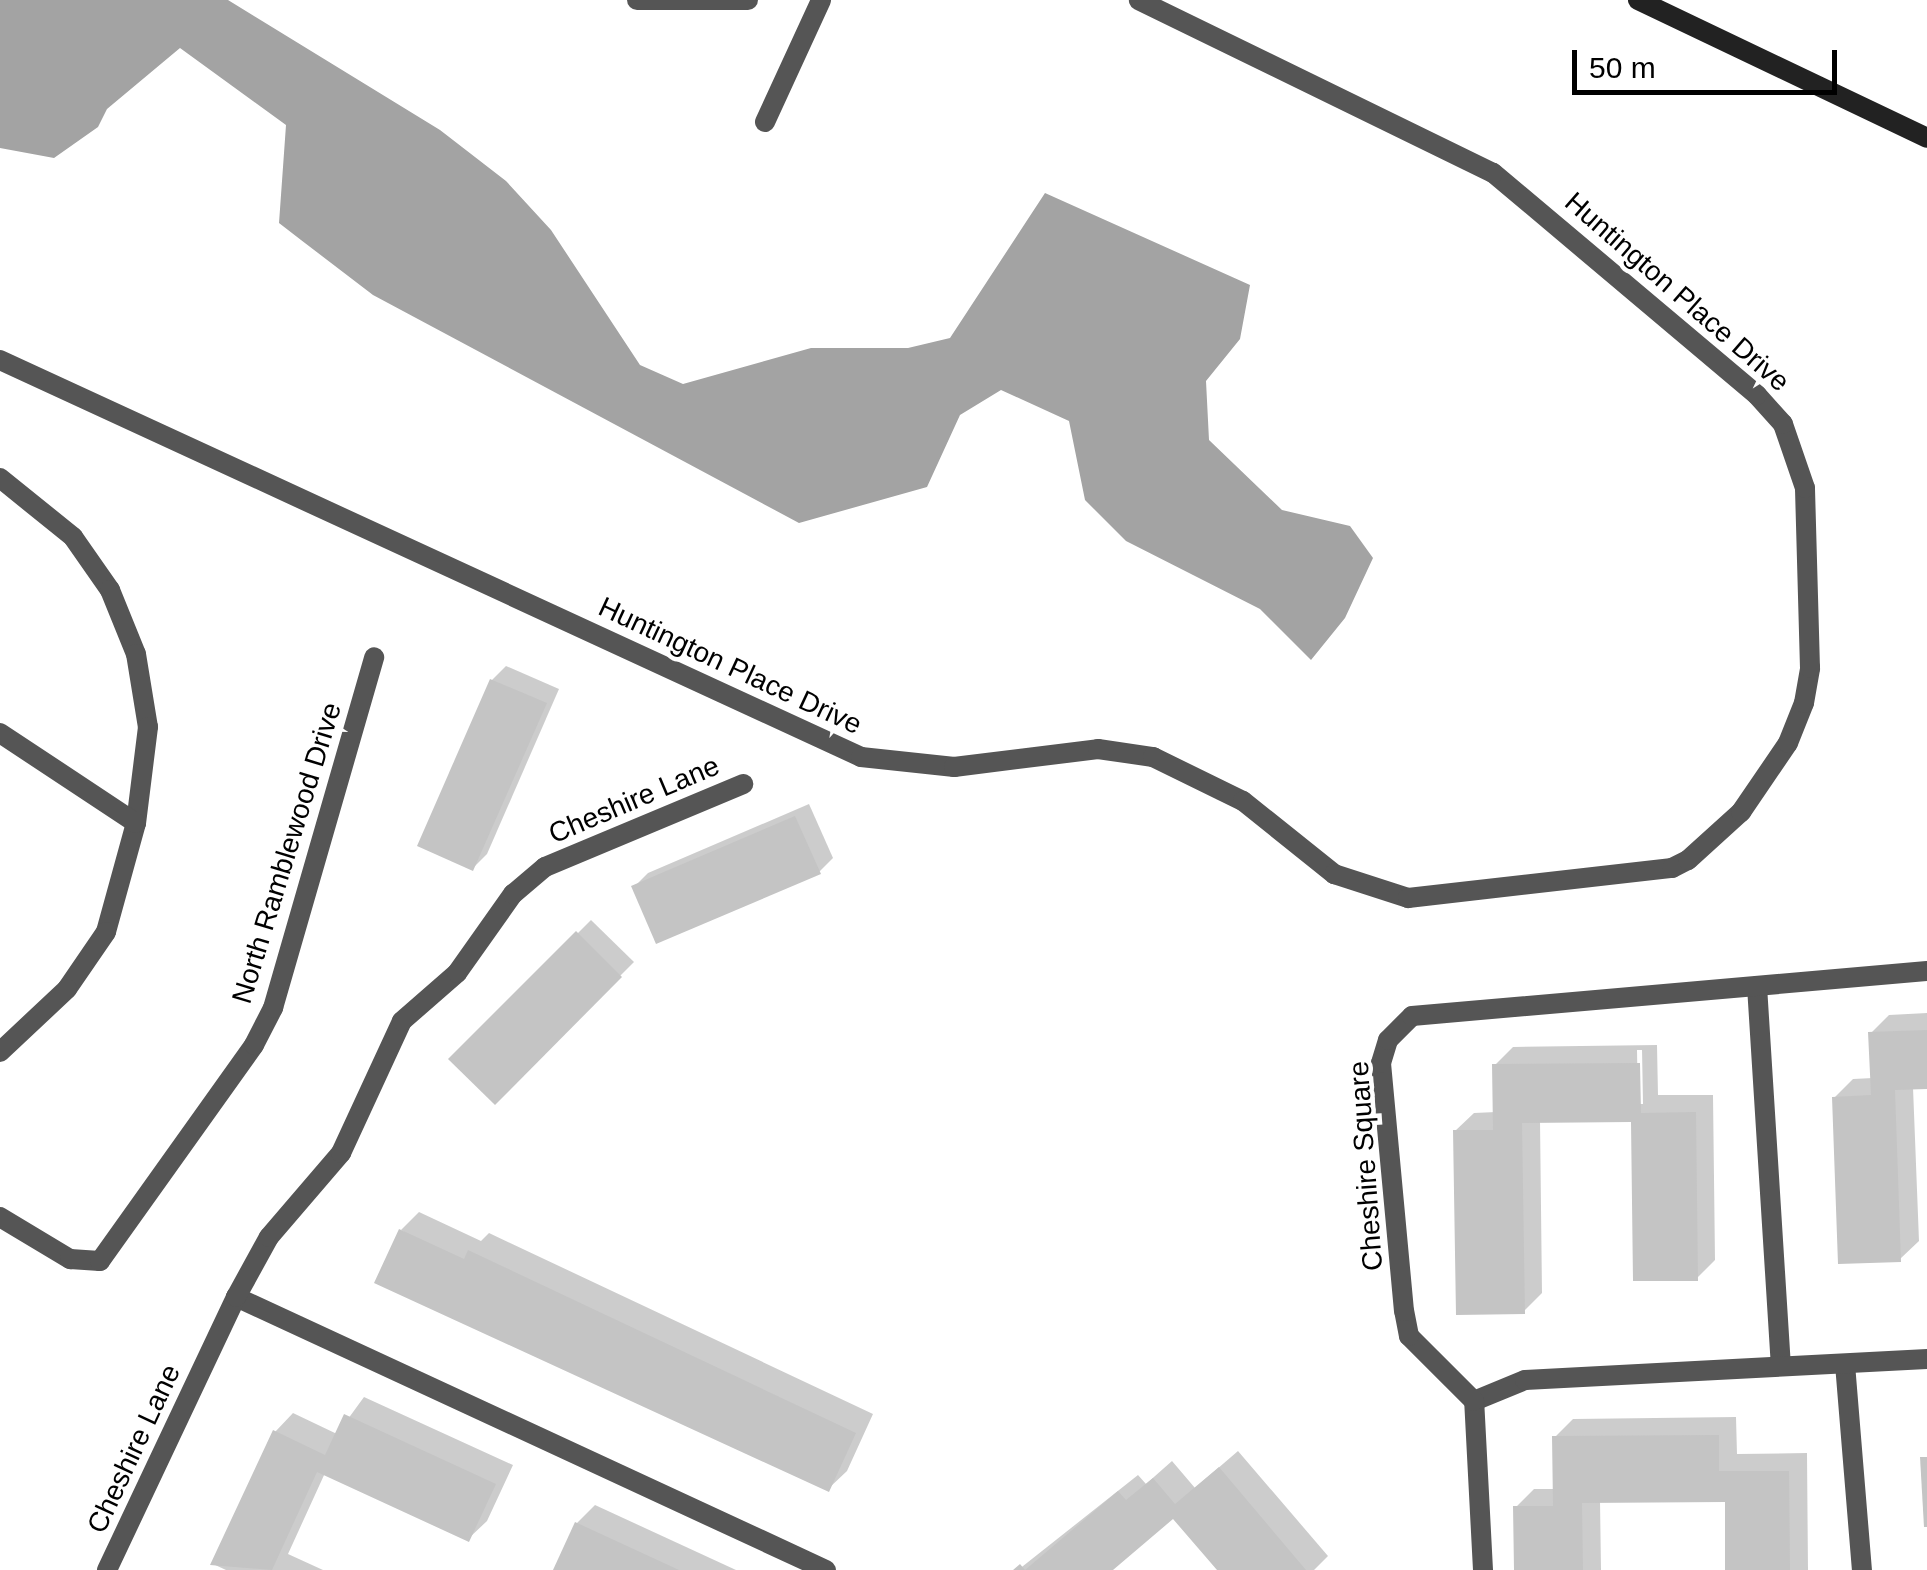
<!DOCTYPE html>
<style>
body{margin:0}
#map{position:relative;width:1927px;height:1570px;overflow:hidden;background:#fff;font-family:Helvetica,sans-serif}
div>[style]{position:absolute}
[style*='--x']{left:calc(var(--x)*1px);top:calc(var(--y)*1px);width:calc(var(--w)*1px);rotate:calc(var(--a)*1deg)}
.water>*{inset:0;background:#a3a3a3}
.shadow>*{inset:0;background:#0003}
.building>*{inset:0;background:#c4c4c4}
.street>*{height:20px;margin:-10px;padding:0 10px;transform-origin:10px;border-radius:10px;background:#555}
.secondary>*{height:20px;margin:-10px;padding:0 10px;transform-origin:10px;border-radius:10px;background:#222}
span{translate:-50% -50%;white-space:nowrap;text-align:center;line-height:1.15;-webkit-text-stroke:9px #fff;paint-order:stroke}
.street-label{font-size:28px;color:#000}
.scale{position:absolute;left:1572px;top:50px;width:265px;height:45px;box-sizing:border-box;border:5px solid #000;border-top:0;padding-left:12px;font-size:30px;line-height:35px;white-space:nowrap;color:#000;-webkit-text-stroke:8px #fff;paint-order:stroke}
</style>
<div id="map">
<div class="water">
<i style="clip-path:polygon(0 0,228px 0,440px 130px,506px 181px,551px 230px,640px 365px,683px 384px,811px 348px,908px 348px,950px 338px,1045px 193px,1250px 285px,1240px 339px,1206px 381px,1209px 440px,1282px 510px,1350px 526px,1373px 558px,1345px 618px,1311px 660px,1260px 609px,1126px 541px,1085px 500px,1069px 421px,1001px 390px,960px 415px,927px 487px,799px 523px,373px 295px,301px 240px,279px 223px,286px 125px,180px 48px,107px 109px,98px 127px,54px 158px,0 148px)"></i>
</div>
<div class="shadow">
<i style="clip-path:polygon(506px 666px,559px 689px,487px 854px,473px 868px,492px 680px)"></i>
<i style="clip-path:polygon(809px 804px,833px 858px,819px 872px,634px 887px,648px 873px)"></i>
<i style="clip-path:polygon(591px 920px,634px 962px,495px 1101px,452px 1059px)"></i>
<i style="clip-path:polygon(1927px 1013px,1927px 1086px,1913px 1087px,1919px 1241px,1900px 1259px,1834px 1098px,1853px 1079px,1873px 1078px,1871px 1033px,1889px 1015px)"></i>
<i style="clip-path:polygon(evenodd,1657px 1045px,1658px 1095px,1713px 1095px,1715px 1260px,1697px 1278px,1633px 1119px,1540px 1120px,1542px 1293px,1524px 1311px,1455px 1131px,1474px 1113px,1496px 1112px,1495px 1065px,1513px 1047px,1657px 1045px,1637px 1050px,1642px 1050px,1643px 1104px,1638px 1104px,1637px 1050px)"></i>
<i style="clip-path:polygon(419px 1212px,481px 1241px,489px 1233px,873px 1414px,847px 1471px,828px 1489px,401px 1230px)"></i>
<i style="clip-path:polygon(364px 1397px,513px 1465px,487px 1521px,468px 1539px,325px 1473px,288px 1554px,323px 1570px,226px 1570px,213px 1564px,275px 1432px,293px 1413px,337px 1434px)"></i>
<i style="clip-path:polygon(1736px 1417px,1737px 1454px,1807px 1453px,1808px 1570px,1728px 1570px,1727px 1499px,1600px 1500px,1601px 1570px,1516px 1570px,1516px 1507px,1534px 1489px,1555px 1489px,1555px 1437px,1573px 1419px)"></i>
<i style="clip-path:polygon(1238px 1451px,1328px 1556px,1314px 1570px,1220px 1570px,1173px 1516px,1109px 1570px,1018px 1570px,1138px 1475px,1146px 1484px,1172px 1461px,1195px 1488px)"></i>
<i style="clip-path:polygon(595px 1505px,736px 1570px,556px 1570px,577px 1523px)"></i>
</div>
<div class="building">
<i style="clip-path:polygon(490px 679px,547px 703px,473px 871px,417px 846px)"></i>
<i style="clip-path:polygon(795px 816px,821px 874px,656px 944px,631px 886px)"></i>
<i style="clip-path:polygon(576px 931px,622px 977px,495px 1105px,448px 1059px)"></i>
<i style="clip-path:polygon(1927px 1030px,1927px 1089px,1895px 1090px,1901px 1262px,1838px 1264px,1832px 1097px,1871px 1095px,1868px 1032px)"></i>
<i style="clip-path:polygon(1640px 1063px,1641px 1113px,1696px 1112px,1698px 1281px,1633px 1281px,1631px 1122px,1522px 1123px,1525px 1314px,1456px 1315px,1453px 1130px,1493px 1130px,1492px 1064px)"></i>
<i style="clip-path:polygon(399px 1229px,464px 1259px,468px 1250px,856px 1433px,829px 1492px,374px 1283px)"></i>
<i style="clip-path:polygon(344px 1414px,496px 1484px,469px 1542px,317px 1472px,272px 1570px,210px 1565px,273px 1430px,325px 1455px)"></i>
<i style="clip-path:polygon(1719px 1435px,1719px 1471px,1789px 1471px,1790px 1570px,1725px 1570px,1725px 1502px,1582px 1503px,1583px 1570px,1514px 1570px,1513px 1506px,1553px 1506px,1552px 1436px)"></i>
<i style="clip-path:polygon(1920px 1457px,1927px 1457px,1927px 1527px,1924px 1527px)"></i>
<i style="clip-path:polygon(1219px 1467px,1306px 1570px,1217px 1570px,1173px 1519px,1113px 1570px,1013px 1570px,1020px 1564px,1025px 1570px,1118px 1491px,1126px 1500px,1153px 1478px,1175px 1504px)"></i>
<i style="clip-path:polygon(575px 1522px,679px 1570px,553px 1570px)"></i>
</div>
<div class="street">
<i style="--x:637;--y:0;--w:111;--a:0"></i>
<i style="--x:765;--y:122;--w:134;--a:-65.3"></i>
<i style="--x:0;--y:360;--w:948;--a:24.75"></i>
<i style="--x:861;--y:757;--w:94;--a:6.1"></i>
<i style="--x:954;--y:767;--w:145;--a:-7.1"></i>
<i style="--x:1098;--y:749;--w:56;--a:8.3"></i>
<i style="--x:1153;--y:757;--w:100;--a:26.1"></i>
<i style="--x:1243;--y:801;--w:117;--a:38.7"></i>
<i style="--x:1334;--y:874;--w:78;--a:18"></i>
<i style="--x:1408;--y:898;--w:266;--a:-6.5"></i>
<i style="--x:1672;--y:868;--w:18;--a:-27"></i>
<i style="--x:1688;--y:860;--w:72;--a:-42.2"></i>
<i style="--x:1741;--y:812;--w:83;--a:-55.7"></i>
<i style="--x:1788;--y:743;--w:43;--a:-68.2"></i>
<i style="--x:1804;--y:703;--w:36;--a:-80"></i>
<i style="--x:1810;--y:668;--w:180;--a:-91.6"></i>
<i style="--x:1805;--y:488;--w:68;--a:-109"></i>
<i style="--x:1783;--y:424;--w:39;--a:-132"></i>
<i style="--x:1757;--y:395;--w:345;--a:-139.9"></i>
<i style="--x:1493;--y:173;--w:394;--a:-154"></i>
<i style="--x:0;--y:478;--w:94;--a:38.9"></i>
<i style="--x:73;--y:537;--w:65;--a:55.1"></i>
<i style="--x:110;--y:590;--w:69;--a:67.9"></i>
<i style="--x:136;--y:654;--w:74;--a:80.7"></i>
<i style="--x:148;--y:727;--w:97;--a:97.1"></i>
<i style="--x:136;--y:823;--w:113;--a:105.4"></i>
<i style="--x:106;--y:932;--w:69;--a:124.4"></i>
<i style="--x:67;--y:989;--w:92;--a:136.8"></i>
<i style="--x:0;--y:733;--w:163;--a:33.5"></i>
<i style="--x:1757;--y:986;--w:379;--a:86.4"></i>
<i style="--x:0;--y:1217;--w:82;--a:31"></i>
<i style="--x:70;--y:1259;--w:30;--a:4"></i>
<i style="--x:100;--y:1261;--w:265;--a:-54.5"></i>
<i style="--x:254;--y:1045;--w:42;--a:-62.8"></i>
<i style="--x:273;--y:1008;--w:365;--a:-73.9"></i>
<i style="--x:236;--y:1297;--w:650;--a:24.83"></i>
<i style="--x:1845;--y:1364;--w:207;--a:85.3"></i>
<i style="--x:1474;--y:1401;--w:55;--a:-22.4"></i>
<i style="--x:1525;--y:1380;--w:403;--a:-3"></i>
<i style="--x:107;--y:1570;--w:302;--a:-64.7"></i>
<i style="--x:236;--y:1297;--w:68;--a:-61.2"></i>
<i style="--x:269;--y:1237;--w:111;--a:-49.4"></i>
<i style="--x:341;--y:1153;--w:145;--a:-65.2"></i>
<i style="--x:402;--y:1021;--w:73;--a:-41.1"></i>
<i style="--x:457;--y:973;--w:97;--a:-54.7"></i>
<i style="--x:513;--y:894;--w:42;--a:-40.2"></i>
<i style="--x:545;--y:867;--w:215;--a:-22.7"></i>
<i style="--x:1483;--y:1570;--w:169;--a:-93"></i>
<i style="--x:1474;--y:1401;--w:92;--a:-135"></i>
<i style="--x:1409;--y:1336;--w:25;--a:-101"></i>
<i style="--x:1404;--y:1311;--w:249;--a:-95.3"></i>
<i style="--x:1381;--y:1063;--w:24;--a:-73"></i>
<i style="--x:1388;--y:1040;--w:34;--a:-45"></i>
<i style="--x:1412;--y:1016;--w:517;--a:-4.99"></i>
</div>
<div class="secondary">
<i style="--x:1638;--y:0;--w:320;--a:25.5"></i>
</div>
<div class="street-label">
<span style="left:1677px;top:292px;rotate:41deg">Huntington Place Drive</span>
<span style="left:730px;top:666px;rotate:25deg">Huntington Place Drive</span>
<span style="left:634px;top:800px;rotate:-23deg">Cheshire Lane</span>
<span style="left:287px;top:853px;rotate:-73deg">North Ramblewood Drive</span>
<span style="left:1366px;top:1166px;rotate:-94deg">Cheshire Square</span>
<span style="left:134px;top:1449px;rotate:-65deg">Cheshire Lane</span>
</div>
<div class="scale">50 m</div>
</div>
